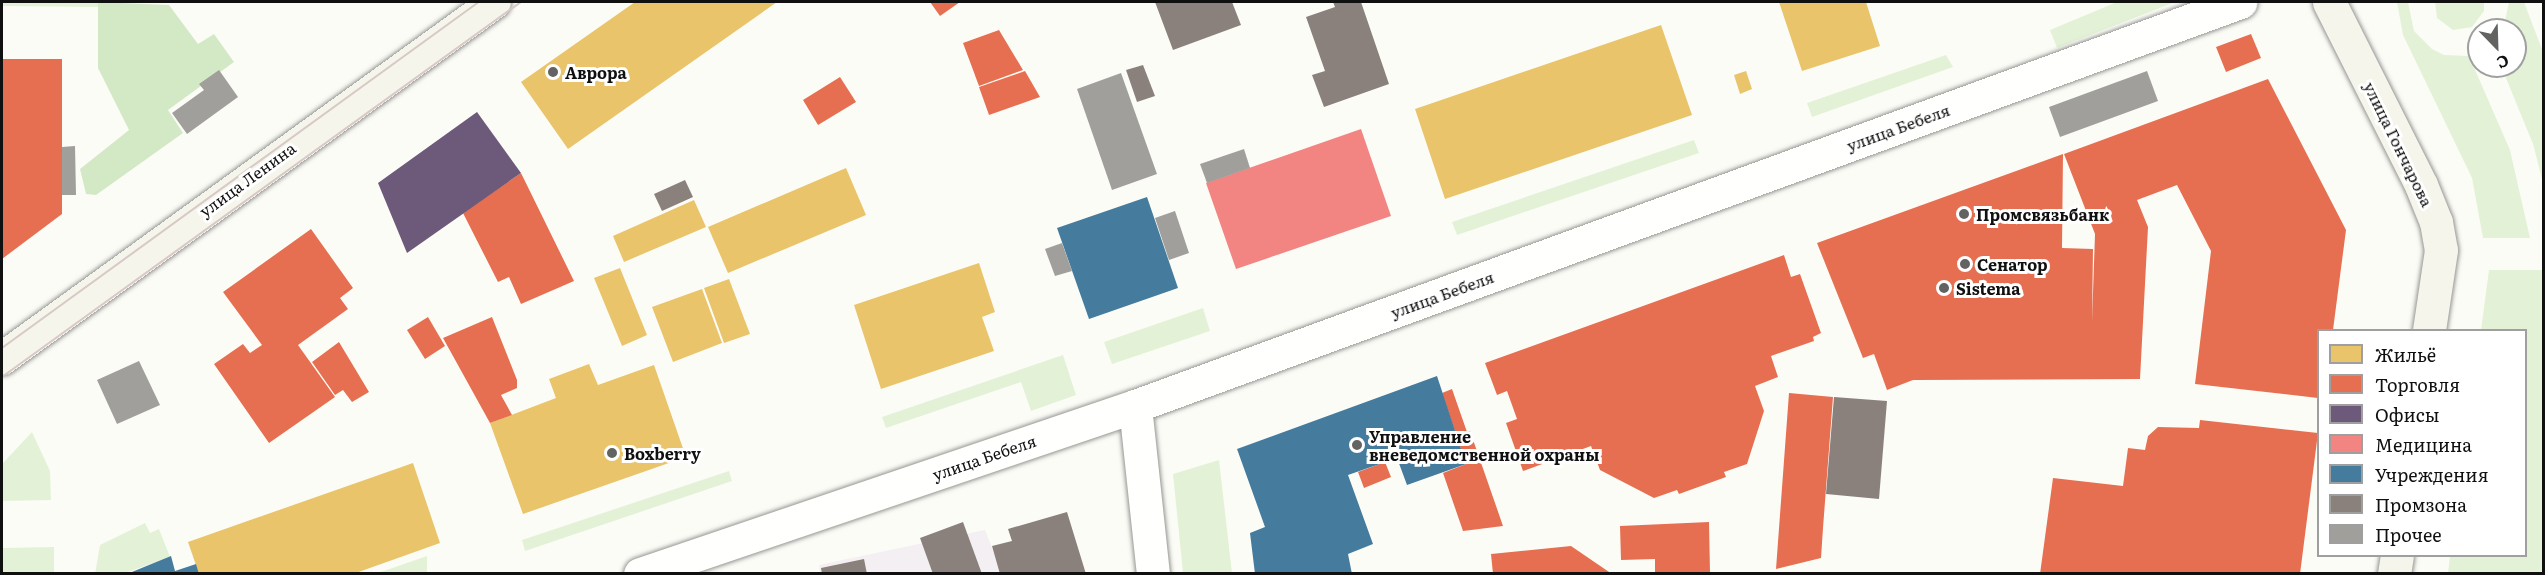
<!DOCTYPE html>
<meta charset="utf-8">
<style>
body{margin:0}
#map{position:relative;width:2545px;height:575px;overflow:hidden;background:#fcfcf7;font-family:Literata,serif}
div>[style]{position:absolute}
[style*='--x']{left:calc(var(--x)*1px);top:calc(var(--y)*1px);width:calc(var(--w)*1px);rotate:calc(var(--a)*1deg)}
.industrial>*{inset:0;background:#f4eff2}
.green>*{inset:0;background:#e3f2d7}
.forest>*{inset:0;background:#d3e9c6}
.homes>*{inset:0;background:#e9c46a}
.shops>*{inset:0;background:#e76f51}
.offices>*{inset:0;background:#6d597a}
.health>*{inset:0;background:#f28482}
.public>*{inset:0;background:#457b9d}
.industry>*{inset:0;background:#8a817c}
.building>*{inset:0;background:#a09f9c}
.roads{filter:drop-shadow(0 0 2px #969694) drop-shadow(0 0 2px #969694)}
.street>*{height:33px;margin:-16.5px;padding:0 16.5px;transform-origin:16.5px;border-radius:16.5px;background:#fffffe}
.secondary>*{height:33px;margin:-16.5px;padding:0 16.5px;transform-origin:16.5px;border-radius:16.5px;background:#f5f5ec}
.tram>*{height:1.5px;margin:-0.75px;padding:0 0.75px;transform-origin:0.75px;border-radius:0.75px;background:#d8c8c6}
.dots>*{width:16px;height:16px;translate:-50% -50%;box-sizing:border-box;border:3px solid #fff;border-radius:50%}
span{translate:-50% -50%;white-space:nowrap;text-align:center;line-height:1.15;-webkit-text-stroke:6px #fff;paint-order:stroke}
.poi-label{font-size:16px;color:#101010;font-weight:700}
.left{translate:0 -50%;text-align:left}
.street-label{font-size:16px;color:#101010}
.frame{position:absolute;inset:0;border:3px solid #101010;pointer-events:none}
.legend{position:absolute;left:2317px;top:329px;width:210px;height:228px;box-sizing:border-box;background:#fff;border:2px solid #9f9f9f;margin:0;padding:8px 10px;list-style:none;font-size:18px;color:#101010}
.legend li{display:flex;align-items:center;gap:12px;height:30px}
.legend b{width:30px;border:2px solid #9f9f9f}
.north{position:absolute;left:2467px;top:18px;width:60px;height:60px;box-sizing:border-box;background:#fff;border:2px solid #9f9f9f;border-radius:50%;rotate:157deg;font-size:16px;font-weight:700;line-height:24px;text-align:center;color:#101010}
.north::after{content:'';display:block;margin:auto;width:21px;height:27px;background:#636361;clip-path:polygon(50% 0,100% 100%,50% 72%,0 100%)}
</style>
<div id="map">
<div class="industrial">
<i style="clip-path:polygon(985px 530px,1002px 573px,820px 574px,819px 565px)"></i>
</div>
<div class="green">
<i style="clip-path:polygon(2px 2px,98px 2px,98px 7px,2px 6px)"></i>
<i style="clip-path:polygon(2117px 2px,2175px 2px,2057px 48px,2050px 30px)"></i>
<i style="clip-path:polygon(2397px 2px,2408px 2px,2414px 31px,2432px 49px,2444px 55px,2469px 56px,2510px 150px,2530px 238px,2483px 238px,2472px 178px,2403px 35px)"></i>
<i style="clip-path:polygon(2435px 2px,2484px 2px,2484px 11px,2472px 27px,2453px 30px,2437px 18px)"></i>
<i style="clip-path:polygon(2509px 2px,2524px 2px,2543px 52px,2543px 183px,2533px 144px,2501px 66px,2515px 66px,2515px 30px,2503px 30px)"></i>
<i style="clip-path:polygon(1946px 55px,1953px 67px,1812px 117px,1807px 103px)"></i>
<i style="clip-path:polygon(1694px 140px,1699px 153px,1457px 235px,1452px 222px)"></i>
<i style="clip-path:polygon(2489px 270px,2543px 270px,2543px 573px,2448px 573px,2450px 556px,2526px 556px,2526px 330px,2481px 330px)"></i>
<i style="clip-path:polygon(1203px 308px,1210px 331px,1112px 364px,1104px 342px)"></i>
<i style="clip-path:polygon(1063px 355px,1076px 395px,1031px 411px,1021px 382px,886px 428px,882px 417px)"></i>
<i style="clip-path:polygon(32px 432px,50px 471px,51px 500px,2px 501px,2px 464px)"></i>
<i style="clip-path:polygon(1219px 460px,1232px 573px,1183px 573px,1173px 474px)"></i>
<i style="clip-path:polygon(729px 471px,732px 481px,525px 551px,522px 540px)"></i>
<i style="clip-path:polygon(145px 523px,150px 533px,159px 529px,170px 557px,125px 573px,95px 574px,100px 545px)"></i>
<i style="clip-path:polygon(54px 547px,54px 573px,2px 573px,2px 548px)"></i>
<i style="clip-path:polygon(427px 556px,427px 573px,378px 573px)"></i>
</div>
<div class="forest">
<i style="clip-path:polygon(98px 2px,169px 5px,198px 44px,214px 34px,234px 62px,168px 110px,183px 133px,96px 195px,86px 194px,80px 169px,129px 130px,98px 68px)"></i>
</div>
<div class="homes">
<i style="clip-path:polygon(635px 2px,777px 2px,568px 149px,521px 82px)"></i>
<i style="clip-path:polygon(1779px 2px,1866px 2px,1880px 46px,1802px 71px)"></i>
<i style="clip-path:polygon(1661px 25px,1692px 115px,1445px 199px,1415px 109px)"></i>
<i style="clip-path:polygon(1746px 71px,1752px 89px,1740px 94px,1734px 75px)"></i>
<i style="clip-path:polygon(846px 168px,866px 215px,728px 273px,708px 227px)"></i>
<i style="clip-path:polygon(694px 200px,706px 227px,624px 262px,613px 236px)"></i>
<i style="clip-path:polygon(979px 263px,995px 312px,982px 317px,994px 351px,881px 389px,854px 305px)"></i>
<i style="clip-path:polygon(620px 268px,647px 335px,622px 346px,594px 278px)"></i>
<i style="clip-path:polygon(729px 279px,750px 334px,724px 343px,704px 288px)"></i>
<i style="clip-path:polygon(702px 289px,722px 343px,673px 362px,652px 307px)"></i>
<i style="clip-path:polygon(589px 364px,598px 385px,654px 365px,686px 457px,523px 514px,490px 423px,556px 398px,549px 379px)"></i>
<i style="clip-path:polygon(413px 463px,440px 543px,353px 574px,199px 574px,188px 542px)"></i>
</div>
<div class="shops">
<i style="clip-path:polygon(930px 2px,960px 2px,940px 16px)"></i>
<i style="clip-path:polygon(999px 30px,1023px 70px,979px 86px,963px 43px)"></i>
<i style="clip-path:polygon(2251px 34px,2261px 58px,2226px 72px,2216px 47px)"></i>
<i style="clip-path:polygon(2px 59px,62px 59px,62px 214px,2px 259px)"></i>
<i style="clip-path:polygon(1025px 71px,1040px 97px,989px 115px,979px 87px)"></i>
<i style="clip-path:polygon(840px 77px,856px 102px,818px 125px,803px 100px)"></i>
<i style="clip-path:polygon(2268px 79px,2346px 230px,2333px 330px,2318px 330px,2318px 398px,2195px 384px,2211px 251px,2177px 185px,2137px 200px,2148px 227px,2140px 379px,1913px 380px,1887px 390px,1874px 354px,1863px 358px,1817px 243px,2063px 154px,2062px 248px,2093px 249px,2092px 322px,2095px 234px,2064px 154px)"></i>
<i style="clip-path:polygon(521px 173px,574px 281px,521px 304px,509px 277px,498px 282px,463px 213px)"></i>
<i style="clip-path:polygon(311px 229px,353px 288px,340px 298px,348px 309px,298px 345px,335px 397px,269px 443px,214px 364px,243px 344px,250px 353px,262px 345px,223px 292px)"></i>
<i style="clip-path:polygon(1784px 255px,1791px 277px,1800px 274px,1821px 333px,1813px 337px,1814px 341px,1771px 356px,1778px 377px,1755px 386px,1764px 411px,1747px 464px,1724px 472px,1726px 477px,1679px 494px,1677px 490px,1654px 498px,1600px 470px,1591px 446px,1523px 471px,1506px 423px,1517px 419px,1507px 391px,1497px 395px,1485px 363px)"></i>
<i style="clip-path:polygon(428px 317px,445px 346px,425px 359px,407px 330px)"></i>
<i style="clip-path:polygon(492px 317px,517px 380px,517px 388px,501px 395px,512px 415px,490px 423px,443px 338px)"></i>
<i style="clip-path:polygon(339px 342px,369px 392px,352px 402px,343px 390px,335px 395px,312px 362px)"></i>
<i style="clip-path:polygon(1452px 389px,1467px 432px,1470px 431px,1503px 526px,1463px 531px,1443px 473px,1466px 464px,1442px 393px)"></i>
<i style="clip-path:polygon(1789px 393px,1833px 397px,1823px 528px,1821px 558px,1776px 569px)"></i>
<i style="clip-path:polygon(2200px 420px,2318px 433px,2300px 574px,2040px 574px,2053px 478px,2123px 486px,2128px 448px,2145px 450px,2148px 436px,2158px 427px,2199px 428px)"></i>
<i style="clip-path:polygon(1385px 462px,1391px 477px,1364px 488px,1358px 472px)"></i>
<i style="clip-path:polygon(1709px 522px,1710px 572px,1655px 574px,1655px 559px,1621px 560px,1620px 526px)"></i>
<i style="clip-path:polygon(1571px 546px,1612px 574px,1493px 574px,1491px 554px)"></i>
</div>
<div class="offices">
<i style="clip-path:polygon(477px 112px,521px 173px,407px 253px,378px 183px)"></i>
</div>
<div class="health">
<i style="clip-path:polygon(1361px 129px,1391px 216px,1236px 269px,1206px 183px)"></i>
</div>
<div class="public">
<i style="clip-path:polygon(1147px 197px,1178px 288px,1089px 319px,1057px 228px)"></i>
<i style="clip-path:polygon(1437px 376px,1466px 464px,1407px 485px,1397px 458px,1348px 475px,1373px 544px,1348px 554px,1352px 574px,1255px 574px,1250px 533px,1265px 527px,1237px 449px)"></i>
<i style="clip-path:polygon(171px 556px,175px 571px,196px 564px,199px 574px,127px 574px)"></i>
</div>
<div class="industry">
<i style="clip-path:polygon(1155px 2px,1232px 2px,1241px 25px,1173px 50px)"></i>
<i style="clip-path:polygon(1333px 2px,1361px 2px,1389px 84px,1324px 107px,1312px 75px,1325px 71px,1306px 17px,1335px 7px)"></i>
<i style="clip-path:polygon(1143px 65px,1155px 96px,1137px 102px,1126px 70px)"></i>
<i style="clip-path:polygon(685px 180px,693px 197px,662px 211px,654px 194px)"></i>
<i style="clip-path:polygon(1834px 397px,1887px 401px,1879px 499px,1826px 494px)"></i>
<i style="clip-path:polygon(1067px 512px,1086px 574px,1000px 574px,992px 546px,1012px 541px,1008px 529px)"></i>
<i style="clip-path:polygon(963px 522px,982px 574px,933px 574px,920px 538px)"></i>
<i style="clip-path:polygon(864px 559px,867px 574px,822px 574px,821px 568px)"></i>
</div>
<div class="building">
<i style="clip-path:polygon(219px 70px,238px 97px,187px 134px,172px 113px,204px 90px,199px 84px)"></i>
<i style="clip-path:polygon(2147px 71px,2158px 101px,2060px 137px,2049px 107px)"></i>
<i style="clip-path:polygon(1121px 73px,1157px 174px,1112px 190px,1077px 89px)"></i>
<i style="clip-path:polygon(75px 146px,76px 195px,62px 195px,62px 147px)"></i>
<i style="clip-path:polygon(1244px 149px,1250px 168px,1207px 183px,1200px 164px)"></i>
<i style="clip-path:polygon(1175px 211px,1189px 253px,1169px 260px,1155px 218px)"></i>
<i style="clip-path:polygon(1062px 243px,1072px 271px,1055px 276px,1045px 249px)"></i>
<i style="clip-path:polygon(139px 361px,160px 405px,117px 424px,97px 380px)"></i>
</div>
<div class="roads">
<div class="street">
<i style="--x:1135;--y:406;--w:169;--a:83.9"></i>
<i style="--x:640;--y:574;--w:523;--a:-18.75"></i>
<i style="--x:1135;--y:406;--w:1177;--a:-20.08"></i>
</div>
<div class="secondary">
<i style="--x:2329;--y:2;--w:205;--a:63.3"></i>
<i style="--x:2421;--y:185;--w:40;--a:68"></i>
<i style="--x:2436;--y:222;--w:28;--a:80"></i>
<i style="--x:2441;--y:250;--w:81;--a:98.5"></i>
<i style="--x:2;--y:358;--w:607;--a:-35.89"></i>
<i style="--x:2394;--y:574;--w:18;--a:-81"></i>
</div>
</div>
<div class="tram">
<i style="--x:2;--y:348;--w:589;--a:-35.96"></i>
<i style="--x:2;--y:377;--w:640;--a:-35.85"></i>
</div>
<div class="dots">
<i style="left:553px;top:72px;background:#636361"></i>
<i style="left:1964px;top:214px;background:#636361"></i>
<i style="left:1965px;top:264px;background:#636361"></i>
<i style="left:1944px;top:288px;background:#636361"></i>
<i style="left:1357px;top:445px;background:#636361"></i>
<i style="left:612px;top:453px;background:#636361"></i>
</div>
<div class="poi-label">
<span class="left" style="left:565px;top:72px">Аврора</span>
<span class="left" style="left:1976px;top:214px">Промсвязьбанк</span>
<span class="left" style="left:1977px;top:264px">Сенатор</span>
<span class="left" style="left:1956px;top:288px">Sistema</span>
<span class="left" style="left:1369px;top:445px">Управление<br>вневедомственной охраны</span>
<span class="left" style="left:624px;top:453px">Boxberry</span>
</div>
<div class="street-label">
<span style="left:1898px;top:127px;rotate:-20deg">улица Бебеля</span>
<span style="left:2399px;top:144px;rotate:64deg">улица Гончарова</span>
<span style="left:247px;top:179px;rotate:-36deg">улица Ленина</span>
<span style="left:1442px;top:294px;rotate:-20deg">улица Бебеля</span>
<span style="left:984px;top:457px;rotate:-19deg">улица Бебеля</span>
</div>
<div class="frame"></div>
<ul class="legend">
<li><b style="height:16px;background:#e9c46a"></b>Жильё</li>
<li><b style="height:16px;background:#e76f51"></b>Торговля</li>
<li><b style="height:16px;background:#6d597a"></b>Офисы</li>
<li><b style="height:16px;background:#f28482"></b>Медицина</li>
<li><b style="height:16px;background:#457b9d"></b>Учреждения</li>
<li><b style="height:16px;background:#8a817c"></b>Промзона</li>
<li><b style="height:16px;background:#a09f9c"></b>Прочее</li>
</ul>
<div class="north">С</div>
</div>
